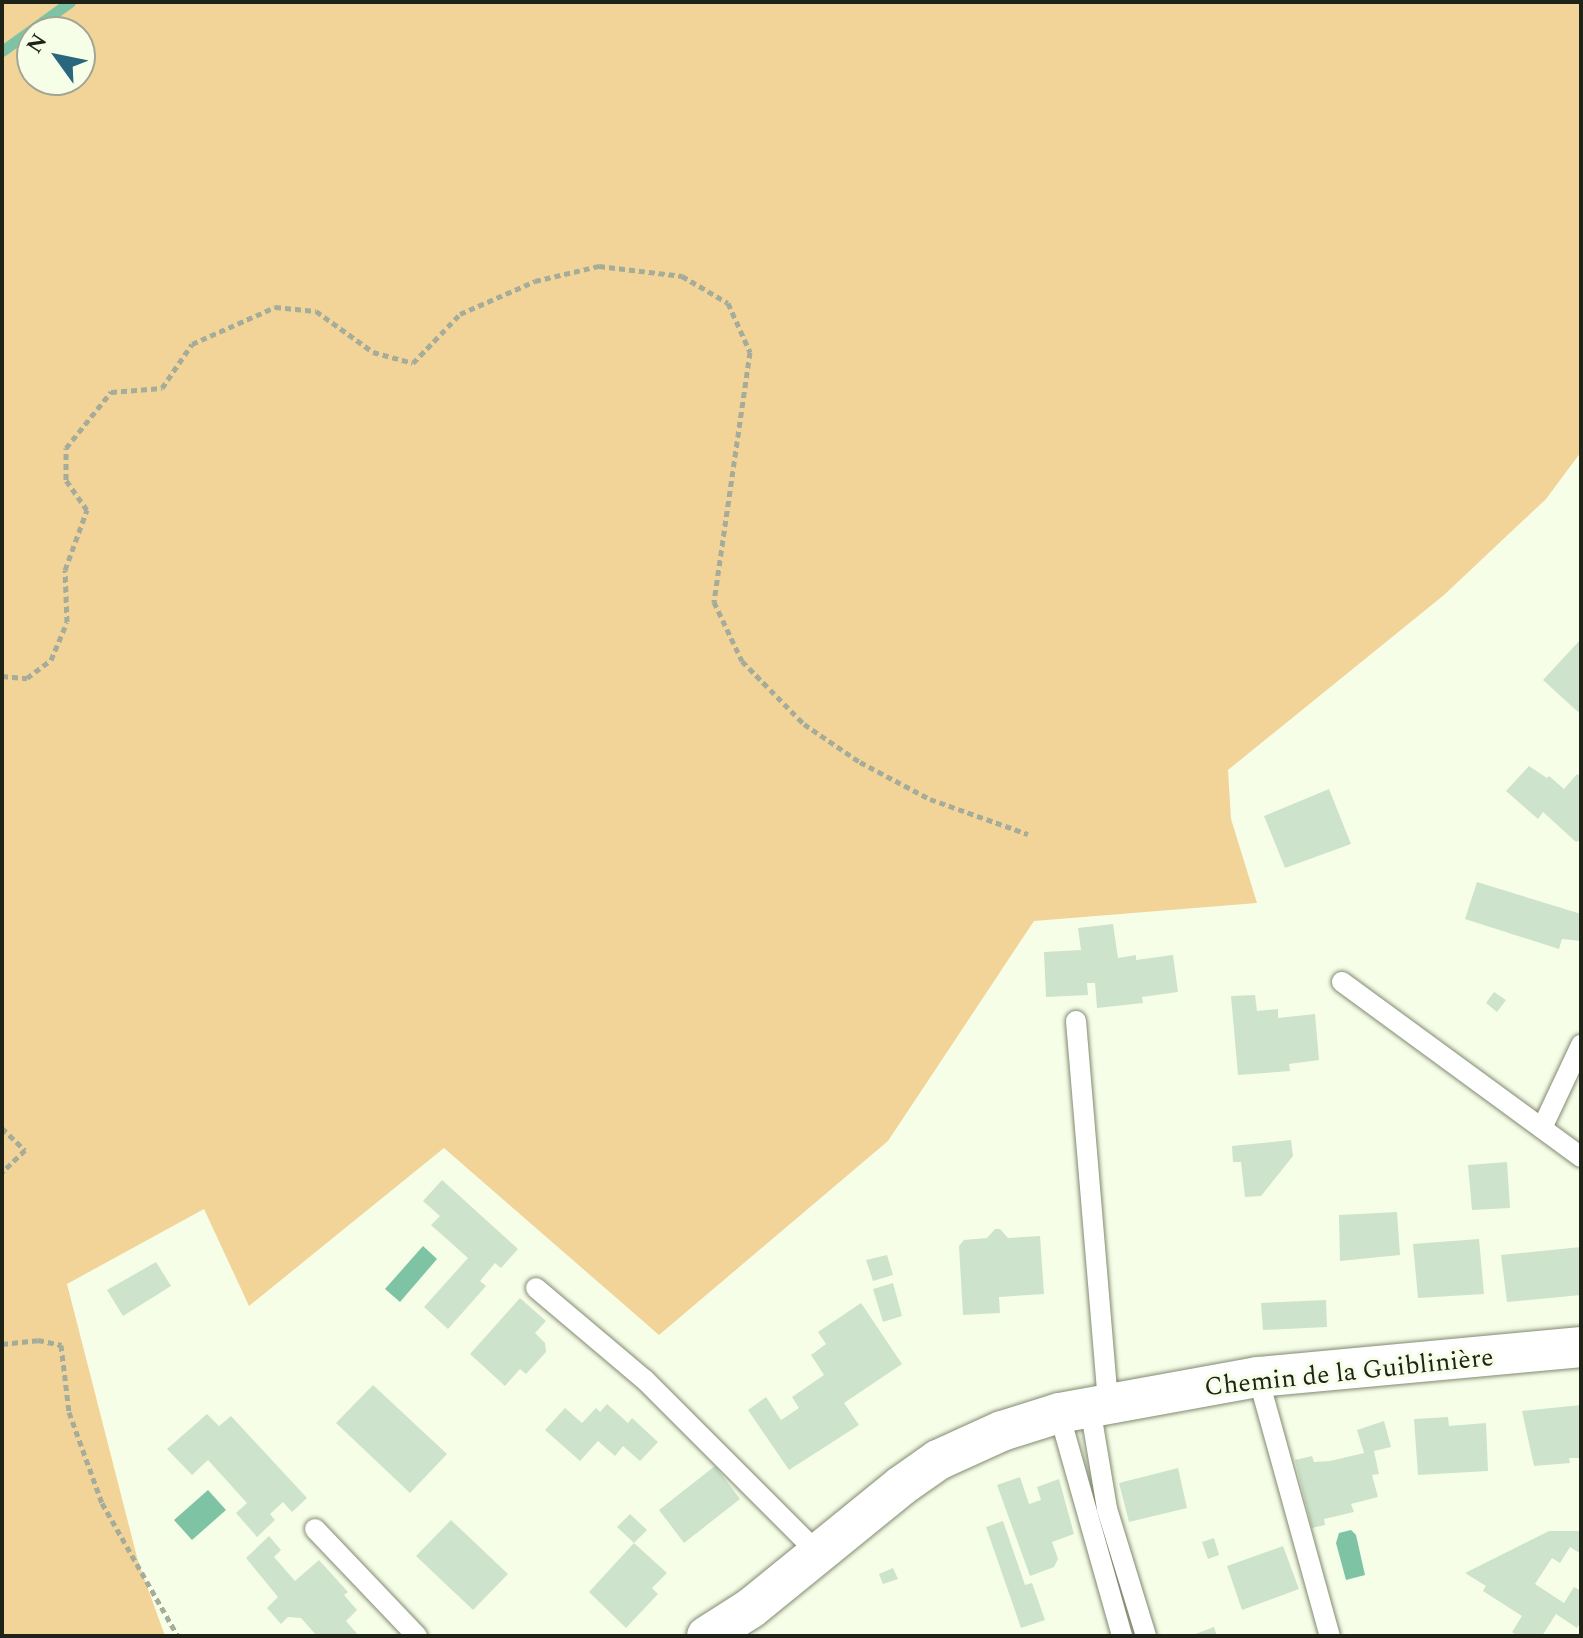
<!DOCTYPE html>
<meta charset="utf-8">
<style>
body{margin:0}
#map{position:relative;width:1583px;height:1638px;overflow:hidden;background:#f6fee8;font-family:Spectral,serif}
div>[style]{position:absolute}
[style*='--x']{left:calc(var(--x)*1px);top:calc(var(--y)*1px);width:calc(var(--w)*1px);rotate:calc(var(--a)*1deg)}
.green>*{inset:0;background:#f2d499}
.water>*{inset:0;background:#7ec4a4}
.stream>*{height:11px;margin:-5.5px;padding:0 5.5px;transform-origin:5.5px;border-radius:5.5px;background:#7ec4a4}
.building>*{inset:0;background:#cde3cc}
.path>*{height:5px;margin-top:-2.5px;transform-origin:0;background:repeating-linear-gradient(90deg,#a5ac9a 0 6px,transparent 0 10px)}
.roads{filter:drop-shadow(0 0 2px #818a70) drop-shadow(0 0 2px #818a70)}
.lane>*{height:20px;margin:-10px;padding:0 10px;transform-origin:10px;border-radius:10px;background:#fff}
.street>*{height:40px;margin:-20px;padding:0 20px;transform-origin:20px;border-radius:20px;background:#fff}
span{translate:-50% -50%;white-space:nowrap;text-align:center;line-height:1.15;-webkit-text-stroke:6px #f6fee8;paint-order:stroke}
.street-label{font-size:26px;color:#1e2217}
.frame{position:absolute;inset:0;border:4px solid #1e2217;pointer-events:none}
.north{position:absolute;left:16px;top:16px;width:80px;height:80px;box-sizing:border-box;background:#f6fee8;border:2px solid #a0a694;border-radius:50%;rotate:303deg;font-size:22px;font-weight:700;line-height:32px;text-align:center;color:#1e2217}
.north::after{content:'';display:block;margin:auto;width:28px;height:36px;background:#28677d;clip-path:polygon(50% 0,100% 100%,50% 72%,0 100%)}
</style>
<div id="map">
<div class="green">
<i style="clip-path:polygon(evenodd,2px 2px,1581px 2px,1581px 452px,1546px 499px,1444px 595px,1228px 770px,1231px 819px,1257px 903px,1034px 921px,888px 1141px,659px 1335px,444px 1148px,249px 1306px,204px 1209px,67px 1284px,138px 1561px,165px 1636px,2px 1636px,2px 2px,32px 32px,80px 32px,80px 80px,32px 80px,32px 32px)"></i>
</div>
<div class="water">
<i style="clip-path:polygon(423px 1246px,437px 1259px,400px 1302px,385px 1289px)"></i>
<i style="clip-path:polygon(208px 1490px,226px 1510px,192px 1540px,174px 1520px)"></i>
<i style="clip-path:polygon(1351px 1530px,1356px 1535px,1365px 1575px,1346px 1580px,1336px 1543px,1339px 1533px)"></i>
</div>
<div class="stream">
<i style="--x:2;--y:51;--w:84;--a:-35.8"></i>
</div>
<div class="building">
<i style="clip-path:polygon(1581px 639px,1581px 709px,1578px 712px,1543px 680px)"></i>
<i style="clip-path:polygon(1529px 766px,1547px 778px,1549px 776px,1564px 789px,1577px 774px,1581px 777px,1581px 840px,1576px 842px,1543px 812px,1538px 819px,1506px 791px)"></i>
<i style="clip-path:polygon(1329px 789px,1351px 844px,1285px 868px,1264px 816px)"></i>
<i style="clip-path:polygon(1477px 882px,1581px 914px,1581px 941px,1562px 939px,1559px 949px,1465px 919px)"></i>
<i style="clip-path:polygon(1113px 924px,1118px 958px,1136px 955px,1136px 960px,1173px 955px,1178px 992px,1142px 997px,1143px 1003px,1097px 1008px,1095px 983px,1087px 983px,1088px 995px,1046px 997px,1044px 952px,1081px 950px,1078px 928px)"></i>
<i style="clip-path:polygon(1494px 992px,1506px 1000px,1497px 1012px,1486px 1003px)"></i>
<i style="clip-path:polygon(1255px 995px,1257px 1011px,1278px 1009px,1278px 1018px,1315px 1014px,1319px 1060px,1289px 1064px,1290px 1071px,1238px 1075px,1231px 996px)"></i>
<i style="clip-path:polygon(1291px 1140px,1293px 1156px,1261px 1196px,1245px 1197px,1241px 1162px,1233px 1162px,1232px 1146px)"></i>
<i style="clip-path:polygon(1507px 1162px,1510px 1208px,1472px 1210px,1468px 1165px)"></i>
<i style="clip-path:polygon(442px 1180px,518px 1249px,501px 1268px,495px 1263px,480px 1281px,486px 1286px,448px 1329px,424px 1307px,468px 1258px,431px 1225px,440px 1216px,423px 1201px)"></i>
<i style="clip-path:polygon(1397px 1212px,1400px 1255px,1340px 1261px,1339px 1215px)"></i>
<i style="clip-path:polygon(995px 1229px,1000px 1229px,1008px 1238px,1040px 1236px,1044px 1294px,999px 1297px,1000px 1313px,963px 1315px,959px 1246px,964px 1240px,987px 1238px)"></i>
<i style="clip-path:polygon(1479px 1239px,1484px 1294px,1418px 1298px,1413px 1244px)"></i>
<i style="clip-path:polygon(1581px 1247px,1581px 1295px,1507px 1302px,1501px 1255px)"></i>
<i style="clip-path:polygon(887px 1255px,893px 1275px,873px 1281px,866px 1260px)"></i>
<i style="clip-path:polygon(156px 1262px,171px 1286px,123px 1316px,107px 1290px)"></i>
<i style="clip-path:polygon(893px 1283px,902px 1316px,883px 1322px,873px 1289px)"></i>
<i style="clip-path:polygon(520px 1298px,546px 1321px,535px 1333px,545px 1343px,546px 1352px,526px 1374px,520px 1369px,505px 1386px,470px 1354px)"></i>
<i style="clip-path:polygon(1326px 1300px,1327px 1327px,1263px 1330px,1261px 1303px)"></i>
<i style="clip-path:polygon(861px 1303px,902px 1364px,844px 1403px,859px 1425px,789px 1470px,748px 1410px,766px 1397px,781px 1420px,799px 1408px,792px 1397px,824px 1375px,811px 1355px,826px 1344px,818px 1332px)"></i>
<i style="clip-path:polygon(373px 1385px,447px 1454px,410px 1493px,336px 1423px)"></i>
<i style="clip-path:polygon(607px 1404px,628px 1423px,632px 1418px,658px 1442px,640px 1461px,623px 1446px,615px 1456px,598px 1441px,580px 1461px,545px 1430px,565px 1408px,582px 1423px,596px 1408px,600px 1412px)"></i>
<i style="clip-path:polygon(1581px 1405px,1581px 1458px,1569px 1458px,1570px 1463px,1534px 1466px,1522px 1411px)"></i>
<i style="clip-path:polygon(207px 1414px,219px 1426px,231px 1416px,307px 1498px,292px 1512px,283px 1502px,270px 1514px,275px 1520px,257px 1537px,236px 1513px,247px 1503px,208px 1460px,192px 1475px,167px 1449px)"></i>
<i style="clip-path:polygon(1448px 1417px,1449px 1426px,1486px 1423px,1488px 1471px,1418px 1475px,1414px 1419px)"></i>
<i style="clip-path:polygon(1384px 1421px,1391px 1447px,1374px 1451px,1379px 1474px,1372px 1475px,1378px 1497px,1351px 1504px,1354px 1512px,1324px 1519px,1325px 1525px,1312px 1528px,1295px 1460px,1312px 1456px,1314px 1462px,1330px 1461px,1364px 1453px,1357px 1430px)"></i>
<i style="clip-path:polygon(715px 1466px,740px 1499px,684px 1543px,659px 1510px)"></i>
<i style="clip-path:polygon(1178px 1468px,1187px 1508px,1129px 1522px,1119px 1483px)"></i>
<i style="clip-path:polygon(1020px 1477px,1029px 1504px,1041px 1500px,1037px 1487px,1059px 1479px,1074px 1534px,1052px 1542px,1058px 1559px,1054px 1567px,1030px 1576px,997px 1485px)"></i>
<i style="clip-path:polygon(630px 1514px,647px 1530px,634px 1543px,617px 1527px)"></i>
<i style="clip-path:polygon(451px 1520px,508px 1574px,473px 1610px,416px 1556px)"></i>
<i style="clip-path:polygon(1003px 1521px,1025px 1585px,1032px 1583px,1045px 1620px,1021px 1628px,986px 1527px)"></i>
<i style="clip-path:polygon(1549px 1531px,1581px 1531px,1581px 1554px,1570px 1547px,1560px 1563px,1552px 1558px,1535px 1584px,1564px 1603px,1574px 1587px,1581px 1591px,1581px 1621px,1577px 1628px,1556px 1614px,1542px 1636px,1517px 1636px,1512px 1632px,1522px 1616px,1483px 1591px,1486px 1586px,1465px 1573px)"></i>
<i style="clip-path:polygon(269px 1536px,281px 1550px,274px 1557px,295px 1581px,319px 1560px,348px 1592px,344px 1595px,357px 1610px,346px 1621px,359px 1636px,317px 1636px,301px 1618px,288px 1617px,281px 1624px,267px 1608px,278px 1597px,246px 1558px)"></i>
<i style="clip-path:polygon(1214px 1538px,1219px 1555px,1208px 1559px,1202px 1542px)"></i>
<i style="clip-path:polygon(634px 1543px,667px 1573px,652px 1588px,658px 1594px,626px 1628px,589px 1592px)"></i>
<i style="clip-path:polygon(1283px 1546px,1299px 1589px,1242px 1610px,1227px 1566px)"></i>
<i style="clip-path:polygon(893px 1568px,898px 1579px,883px 1584px,879px 1574px)"></i>
<i style="clip-path:polygon(1214px 1627px,1217px 1636px,1190px 1636px)"></i>
</div>
<div class="path">
<i style="--x:2;--y:676;--w:25;--a:5"></i>
<i style="--x:27;--y:678;--w:30;--a:-37"></i>
<i style="--x:51;--y:660;--w:41;--a:-67.2"></i>
<i style="--x:67;--y:622;--w:52;--a:-92.2"></i>
<i style="--x:65;--y:570;--w:64;--a:-69.9"></i>
<i style="--x:87;--y:510;--w:37;--a:-125"></i>
<i style="--x:66;--y:480;--w:32;--a:-90"></i>
<i style="--x:66;--y:448;--w:72;--a:-51.2"></i>
<i style="--x:111;--y:392;--w:51;--a:-4.5"></i>
<i style="--x:162;--y:388;--w:53;--a:-55.7"></i>
<i style="--x:192;--y:344;--w:91;--a:-24"></i>
<i style="--x:275;--y:307;--w:41;--a:5.6"></i>
<i style="--x:316;--y:311;--w:70;--a:35.7"></i>
<i style="--x:373;--y:352;--w:41;--a:15.4"></i>
<i style="--x:413;--y:363;--w:68;--a:-46.2"></i>
<i style="--x:460;--y:314;--w:82;--a:-23.7"></i>
<i style="--x:535;--y:281;--w:66;--a:-13.2"></i>
<i style="--x:599;--y:266;--w:84;--a:6.9"></i>
<i style="--x:682;--y:276;--w:53;--a:30.4"></i>
<i style="--x:728;--y:303;--w:54;--a:65.8"></i>
<i style="--x:750;--y:352;--w:253;--a:98.2"></i>
<i style="--x:714;--y:602;--w:65;--a:64.6"></i>
<i style="--x:742;--y:661;--w:88;--a:45.5"></i>
<i style="--x:804;--y:724;--w:68;--a:34.2"></i>
<i style="--x:860;--y:762;--w:79;--a:27.9"></i>
<i style="--x:930;--y:799;--w:104;--a:19.7"></i>
<i style="--x:2;--y:1128;--w:32;--a:44"></i>
<i style="--x:25;--y:1150;--w:32;--a:136"></i>
<i style="--x:2;--y:1344;--w:36;--a:-6"></i>
<i style="--x:38;--y:1340;--w:24;--a:12"></i>
<i style="--x:61;--y:1345;--w:67;--a:83.2"></i>
<i style="--x:69;--y:1412;--w:97;--a:70.1"></i>
<i style="--x:102;--y:1503;--w:153;--a:60.3"></i>
</div>
<div class="roads">
<div class="lane">
<i style="--x:1342;--y:982;--w:296;--a:36.2"></i>
<i style="--x:1076;--y:1021;--w:384;--a:85.2"></i>
<i style="--x:1542;--y:1128;--w:92;--a:-64.8"></i>
<i style="--x:536;--y:1288;--w:143;--a:40.2"></i>
<i style="--x:645;--y:1380;--w:245;--a:45"></i>
<i style="--x:1258;--y:1377;--w:269;--a:74.5"></i>
<i style="--x:1090;--y:1407;--w:103;--a:80.5"></i>
<i style="--x:1107;--y:1509;--w:133;--a:72.9"></i>
<i style="--x:1059;--y:1413;--w:232;--a:74.2"></i>
<i style="--x:315;--y:1529;--w:148;--a:46.4"></i>
</div>
<div class="street">
<i style="--x:707;--y:1636;--w:52;--a:-32.5"></i>
<i style="--x:751;--y:1608;--w:193;--a:-39.1"></i>
<i style="--x:901;--y:1486;--w:45;--a:-35.1"></i>
<i style="--x:938;--y:1460;--w:70;--a:-24.4"></i>
<i style="--x:1002;--y:1431;--w:60;--a:-17.5"></i>
<i style="--x:1059;--y:1413;--w:202;--a:-10.3"></i>
<i style="--x:1258;--y:1377;--w:324;--a:-5.3"></i>
</div>
</div>
<div class="street-label">
<span style="left:1349px;top:1373px;rotate:-6deg">Chemin de la Guiblinière</span>
</div>
<div class="frame"></div>
<div class="north">N</div>
</div>
